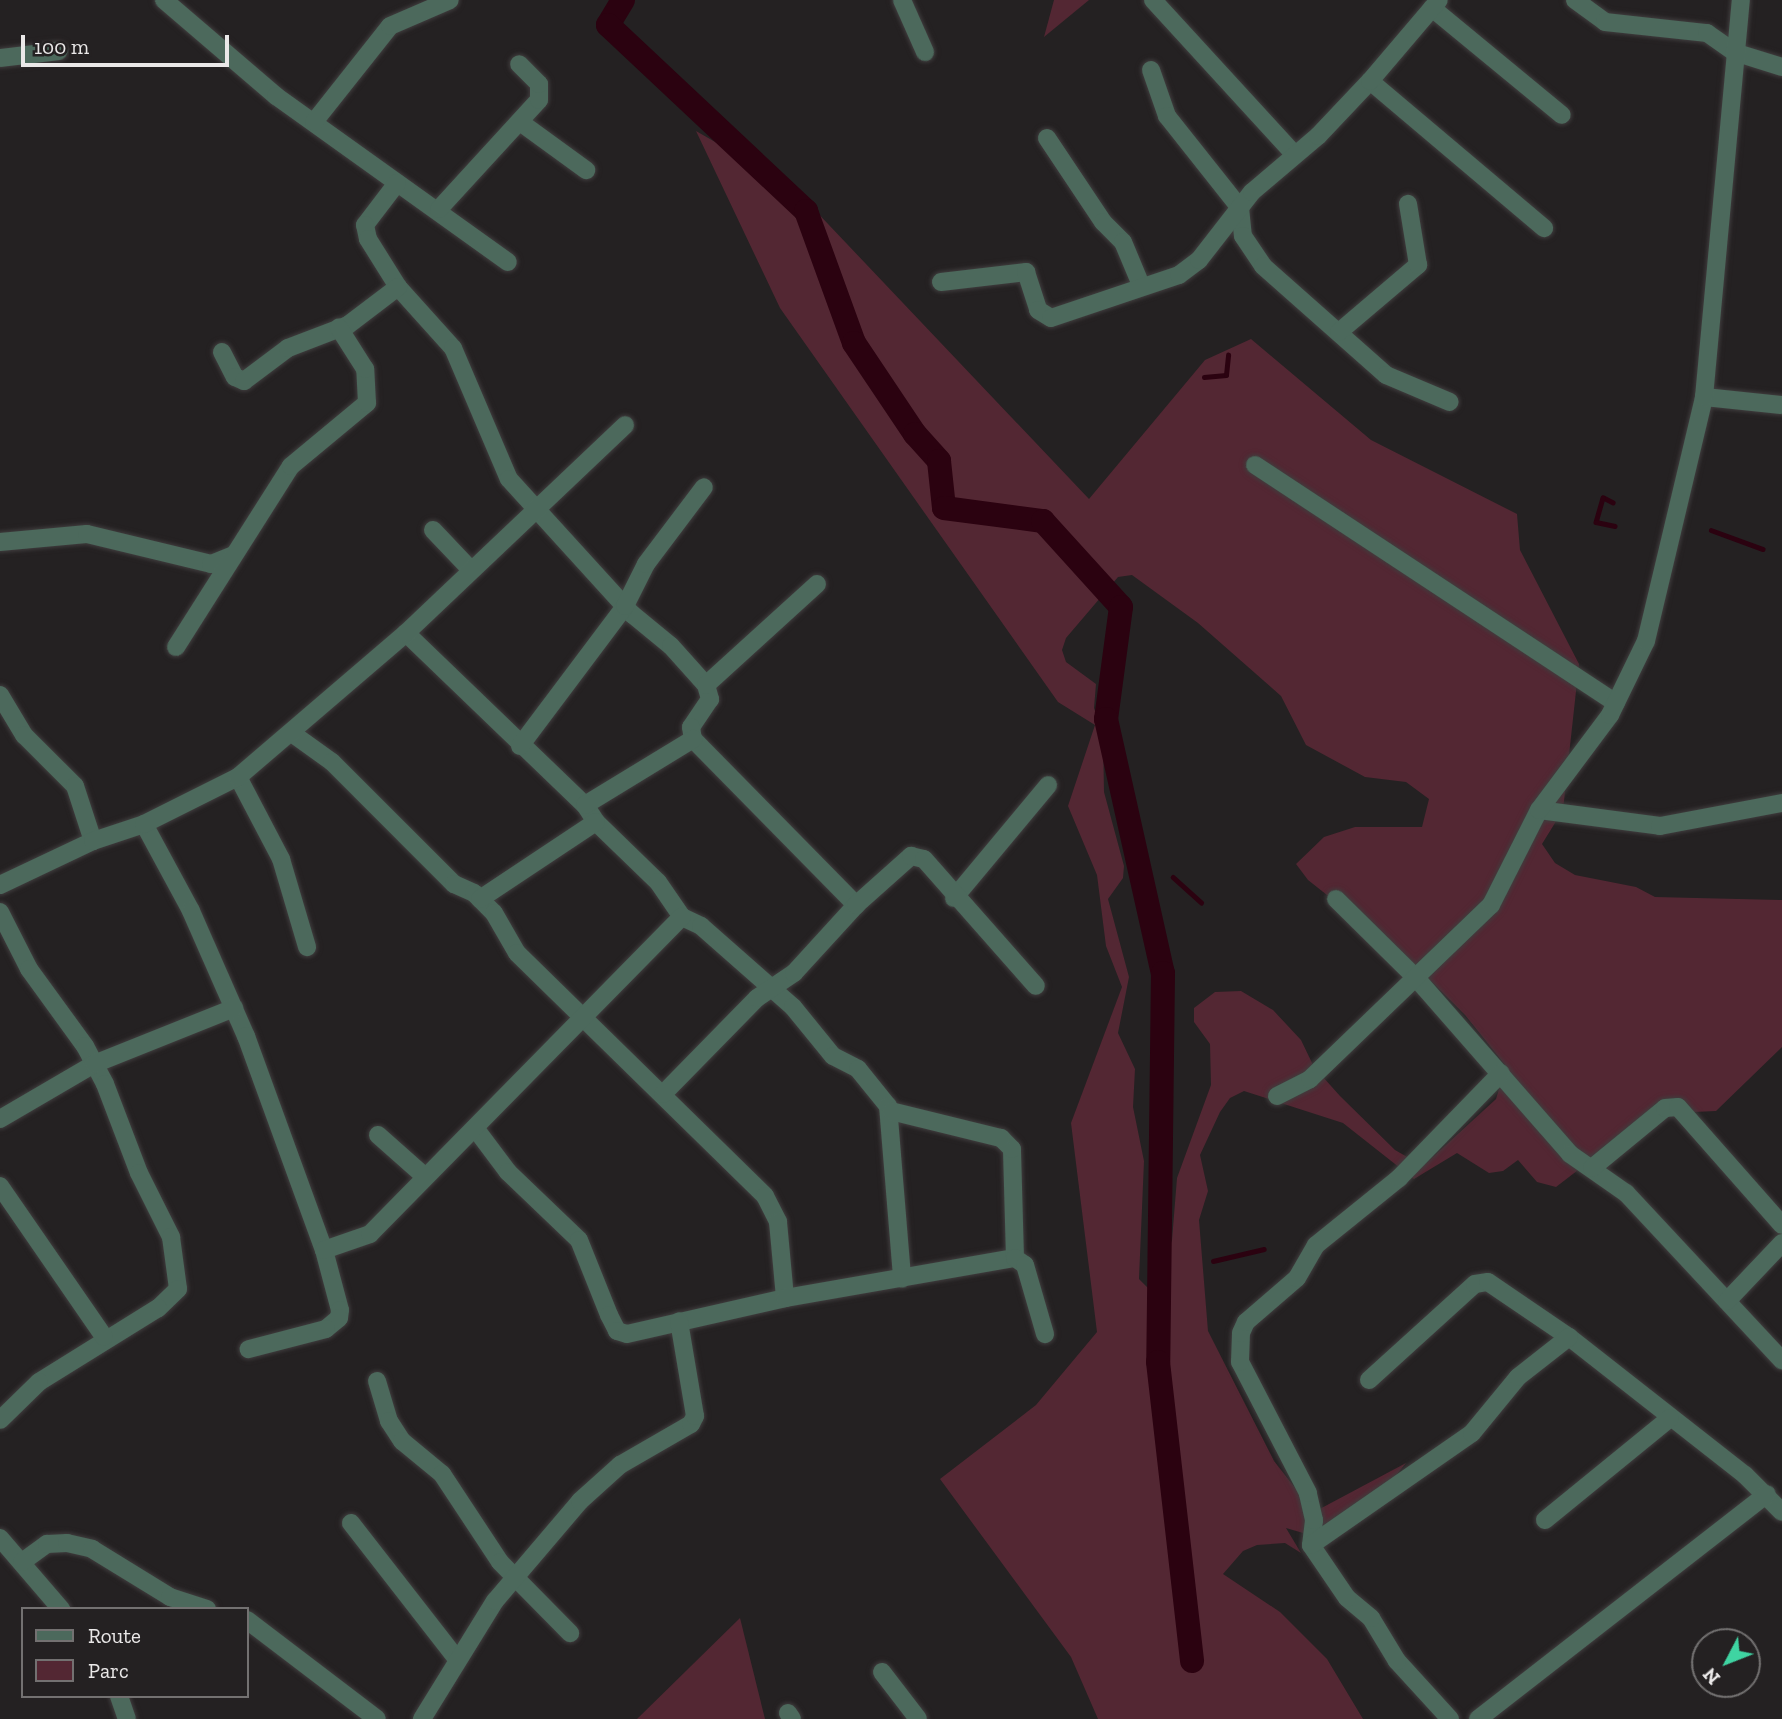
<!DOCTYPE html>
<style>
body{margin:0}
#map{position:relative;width:1782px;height:1719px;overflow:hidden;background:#242122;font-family:"Zilla Slab",serif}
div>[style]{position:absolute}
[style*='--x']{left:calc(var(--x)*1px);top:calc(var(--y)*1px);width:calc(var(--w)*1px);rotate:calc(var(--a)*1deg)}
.green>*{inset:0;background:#532733}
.stream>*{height:4.5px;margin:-2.25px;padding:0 2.25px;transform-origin:2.25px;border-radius:2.25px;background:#2b0210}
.river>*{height:24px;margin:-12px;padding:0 12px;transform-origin:12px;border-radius:12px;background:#2b0210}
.roads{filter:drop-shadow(0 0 2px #403d3e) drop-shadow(0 0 2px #403d3e)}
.minor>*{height:18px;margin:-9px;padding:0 9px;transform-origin:9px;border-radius:9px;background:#4c695c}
span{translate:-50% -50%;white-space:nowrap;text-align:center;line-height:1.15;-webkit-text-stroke:5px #242122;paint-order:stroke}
.legend{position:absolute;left:21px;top:1607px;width:228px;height:91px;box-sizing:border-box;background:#242122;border:2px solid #737171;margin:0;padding:9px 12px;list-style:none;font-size:21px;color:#eae8e8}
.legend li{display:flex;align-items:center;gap:14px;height:35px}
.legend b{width:35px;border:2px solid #737171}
.north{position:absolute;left:1691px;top:1628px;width:70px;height:70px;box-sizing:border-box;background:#242122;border:2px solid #737171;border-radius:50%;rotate:228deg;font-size:19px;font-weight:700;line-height:28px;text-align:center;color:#eae8e8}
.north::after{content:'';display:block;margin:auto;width:24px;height:32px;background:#3fd4a2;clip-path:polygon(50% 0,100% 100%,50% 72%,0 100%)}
.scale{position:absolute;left:21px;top:35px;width:208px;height:32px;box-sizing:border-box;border:4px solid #eae8e8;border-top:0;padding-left:9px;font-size:21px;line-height:24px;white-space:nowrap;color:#eae8e8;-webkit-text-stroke:5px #242122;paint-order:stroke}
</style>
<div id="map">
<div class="green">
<i style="clip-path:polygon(1054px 0,1089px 0,1044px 37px)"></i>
<i style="clip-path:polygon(evenodd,696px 131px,792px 186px,1089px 499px,1205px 360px,1251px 339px,1371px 440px,1517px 514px,1520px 550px,1579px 664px,1563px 810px,1542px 844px,1555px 863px,1575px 875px,1636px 887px,1655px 897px,1782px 900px,1782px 1047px,1716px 1111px,1651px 1114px,1556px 1187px,1537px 1182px,1518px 1160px,1503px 1171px,1489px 1173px,1457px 1153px,1414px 1179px,1343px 1123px,1244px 1091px,1230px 1098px,1220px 1112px,1200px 1155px,1208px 1191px,1199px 1220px,1208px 1331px,1274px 1461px,1314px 1512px,1406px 1463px,1389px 1484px,1304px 1542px,1303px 1533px,1286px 1528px,1301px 1553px,1285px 1543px,1257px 1545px,1243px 1551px,1223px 1574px,1280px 1612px,1327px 1659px,1363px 1719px,1098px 1719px,1071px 1657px,940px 1479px,1036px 1405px,1097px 1332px,1071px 1123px,1122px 987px,1106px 946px,1097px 875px,1068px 806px,1095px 725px,1058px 702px,780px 308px,696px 131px,1132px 575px,1198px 623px,1281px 696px,1306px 745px,1365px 777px,1406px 782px,1429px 799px,1422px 827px,1355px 827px,1324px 837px,1296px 864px,1308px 880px,1413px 963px,1465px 1015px,1506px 1066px,1496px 1099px,1423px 1166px,1395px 1150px,1340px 1096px,1314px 1067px,1301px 1040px,1273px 1010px,1241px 991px,1215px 992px,1194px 1008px,1194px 1022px,1210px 1044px,1211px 1085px,1177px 1178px,1172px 1240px,1158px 1280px,1149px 1289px,1139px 1279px,1144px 1161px,1133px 1107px,1135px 1069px,1118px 1033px,1129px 977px,1108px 899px,1123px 878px,1124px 866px,1104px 792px,1103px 735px,1094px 708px,1096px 684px,1066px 662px,1062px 650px,1066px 638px,1118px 577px,1132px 575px)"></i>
<i style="clip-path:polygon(740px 1618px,765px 1719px,637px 1719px)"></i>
</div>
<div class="stream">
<i style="--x:1204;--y:377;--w:22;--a:-5"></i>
<i style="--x:1226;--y:375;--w:20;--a:-84"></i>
<i style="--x:1613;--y:503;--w:11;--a:-153"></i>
<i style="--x:1603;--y:498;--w:25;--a:106"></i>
<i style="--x:1596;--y:522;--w:19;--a:12"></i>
<i style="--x:1711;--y:530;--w:55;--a:20.1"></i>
<i style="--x:1173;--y:877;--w:38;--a:42"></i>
<i style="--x:1213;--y:1261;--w:52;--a:-13.2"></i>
</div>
<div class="river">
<i style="--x:623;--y:0;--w:29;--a:121"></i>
<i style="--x:608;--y:25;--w:272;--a:43.2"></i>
<i style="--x:806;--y:211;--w:140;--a:70"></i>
<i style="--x:854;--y:343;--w:110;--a:56.2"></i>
<i style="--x:915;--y:434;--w:36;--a:48"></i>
<i style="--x:939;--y:461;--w:47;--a:83.9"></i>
<i style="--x:944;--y:508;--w:100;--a:7.5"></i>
<i style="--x:1043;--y:521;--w:116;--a:47.8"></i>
<i style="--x:1121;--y:607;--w:113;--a:97.6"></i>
<i style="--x:1106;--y:719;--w:260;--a:77.4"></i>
<i style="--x:1163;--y:973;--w:389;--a:90.7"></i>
<i style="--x:1158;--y:1362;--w:301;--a:83.5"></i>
</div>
<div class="roads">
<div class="minor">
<i style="--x:164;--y:0;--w:148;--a:40.6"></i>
<i style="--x:276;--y:96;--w:285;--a:35.6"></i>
<i style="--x:902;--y:0;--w:57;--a:66.1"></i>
<i style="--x:1153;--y:0;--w:210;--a:47.5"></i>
<i style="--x:1575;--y:0;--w:37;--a:36"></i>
<i style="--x:1605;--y:22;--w:103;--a:6.2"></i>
<i style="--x:1707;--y:33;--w:33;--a:35"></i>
<i style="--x:1734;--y:52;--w:50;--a:17.4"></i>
<i style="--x:1432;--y:8;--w:168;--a:39.5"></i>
<i style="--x:0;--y:58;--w:59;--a:-6.8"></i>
<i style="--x:1151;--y:70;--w:49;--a:70.8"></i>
<i style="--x:1167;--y:116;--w:117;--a:51.6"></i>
<i style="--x:1240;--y:208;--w:28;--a:84"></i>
<i style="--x:1243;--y:236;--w:36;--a:56"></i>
<i style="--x:1263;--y:266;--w:164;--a:41.5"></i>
<i style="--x:1386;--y:375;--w:69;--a:22.9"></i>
<i style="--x:1370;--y:81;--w:228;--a:40.2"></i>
<i style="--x:314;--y:122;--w:122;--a:-51.6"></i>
<i style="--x:390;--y:26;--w:65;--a:-23.4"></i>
<i style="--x:520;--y:122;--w:82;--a:36"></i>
<i style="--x:1047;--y:138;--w:101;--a:56.3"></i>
<i style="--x:1103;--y:222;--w:28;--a:45"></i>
<i style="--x:1123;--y:242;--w:47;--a:67.3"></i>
<i style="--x:397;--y:183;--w:53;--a:127.3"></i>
<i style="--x:365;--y:225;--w:14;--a:78"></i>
<i style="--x:368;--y:239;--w:57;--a:58"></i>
<i style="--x:398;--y:287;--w:82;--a:48"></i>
<i style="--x:453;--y:348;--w:142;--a:66.9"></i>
<i style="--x:509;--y:479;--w:183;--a:47.7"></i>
<i style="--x:632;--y:614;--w:50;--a:39.4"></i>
<i style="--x:671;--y:646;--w:52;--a:48.1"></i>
<i style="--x:706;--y:685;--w:15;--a:74"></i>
<i style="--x:710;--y:699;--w:34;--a:124"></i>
<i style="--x:691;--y:727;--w:12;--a:81"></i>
<i style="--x:693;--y:739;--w:233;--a:45.5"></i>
<i style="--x:439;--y:209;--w:148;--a:-47.5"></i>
<i style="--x:539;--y:100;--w:16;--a:-90"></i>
<i style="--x:539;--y:84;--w:28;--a:-135"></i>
<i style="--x:941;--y:282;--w:86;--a:-6.7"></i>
<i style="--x:1026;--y:272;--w:40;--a:72"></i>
<i style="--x:1038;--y:310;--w:15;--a:32"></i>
<i style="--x:1051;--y:318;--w:135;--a:-18.6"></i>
<i style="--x:1179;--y:275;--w:25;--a:-37"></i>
<i style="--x:1199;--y:260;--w:86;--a:-52.1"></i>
<i style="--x:1252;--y:192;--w:87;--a:-40.3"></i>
<i style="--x:1318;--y:136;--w:76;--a:-46.6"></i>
<i style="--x:1370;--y:81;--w:106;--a:-49.6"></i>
<i style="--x:1339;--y:332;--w:104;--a:-40.3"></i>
<i style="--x:1418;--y:265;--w:62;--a:-99.3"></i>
<i style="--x:222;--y:352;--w:28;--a:63"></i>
<i style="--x:235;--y:377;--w:10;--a:24"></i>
<i style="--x:244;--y:381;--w:55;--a:-36.9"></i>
<i style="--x:288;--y:348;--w:64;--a:-21"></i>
<i style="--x:348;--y:325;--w:63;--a:-37.2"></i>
<i style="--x:1704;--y:397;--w:78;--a:5.9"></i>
<i style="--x:1255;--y:465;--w:432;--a:33.4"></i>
<i style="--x:433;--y:530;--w:55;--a:46.5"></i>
<i style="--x:0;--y:542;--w:87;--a:-5.3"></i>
<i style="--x:87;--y:534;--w:128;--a:13.6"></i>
<i style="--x:211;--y:564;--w:24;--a:-22"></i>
<i style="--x:406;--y:633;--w:248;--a:43.9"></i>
<i style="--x:585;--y:805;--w:20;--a:57"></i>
<i style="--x:596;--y:822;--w:86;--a:44.1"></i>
<i style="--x:658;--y:882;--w:42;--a:55.6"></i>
<i style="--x:682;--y:917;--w:21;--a:25"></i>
<i style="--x:701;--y:926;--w:123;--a:41.4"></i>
<i style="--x:793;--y:1007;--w:63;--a:50.8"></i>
<i style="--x:833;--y:1056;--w:28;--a:27"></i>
<i style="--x:858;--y:1069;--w:48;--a:51"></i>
<i style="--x:888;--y:1106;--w:173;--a:85.3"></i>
<i style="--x:176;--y:647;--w:214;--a:-57.6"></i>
<i style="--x:291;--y:466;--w:99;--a:-39.7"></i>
<i style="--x:367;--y:403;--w:34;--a:-93"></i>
<i style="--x:365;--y:369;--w:49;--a:-122.4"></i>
<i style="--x:706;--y:685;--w:150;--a:-42.3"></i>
<i style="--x:0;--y:695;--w:47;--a:59"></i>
<i style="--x:24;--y:735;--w:72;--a:45"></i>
<i style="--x:75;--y:786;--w:58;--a:71.9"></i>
<i style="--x:293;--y:734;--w:48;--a:35.7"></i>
<i style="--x:332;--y:762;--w:173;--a:45"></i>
<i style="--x:454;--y:884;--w:22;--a:24"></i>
<i style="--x:474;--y:893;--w:28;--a:45"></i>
<i style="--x:494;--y:913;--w:46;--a:60.1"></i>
<i style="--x:517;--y:953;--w:347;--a:44.4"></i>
<i style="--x:765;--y:1196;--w:29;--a:63"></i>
<i style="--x:778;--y:1222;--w:76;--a:84.7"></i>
<i style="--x:520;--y:746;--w:175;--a:-53.1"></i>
<i style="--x:625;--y:606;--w:47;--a:-63.4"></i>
<i style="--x:646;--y:564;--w:96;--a:-53"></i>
<i style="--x:238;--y:777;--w:93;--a:62.3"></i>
<i style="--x:281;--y:859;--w:92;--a:73.5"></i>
<i style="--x:585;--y:805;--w:127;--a:-31.4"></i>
<i style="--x:1539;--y:810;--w:122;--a:7.5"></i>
<i style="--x:1660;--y:826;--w:124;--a:-10.7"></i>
<i style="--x:144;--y:824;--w:99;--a:61.6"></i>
<i style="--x:191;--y:911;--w:137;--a:66.3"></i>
<i style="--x:246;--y:1036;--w:228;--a:70"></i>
<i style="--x:324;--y:1250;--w:62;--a:75.1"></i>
<i style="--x:340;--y:1310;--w:8;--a:97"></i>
<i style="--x:339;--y:1318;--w:17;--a:140"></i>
<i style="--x:326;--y:1329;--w:80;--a:165.4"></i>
<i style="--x:0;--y:885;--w:103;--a:-25.3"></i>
<i style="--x:93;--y:841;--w:54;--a:-18.4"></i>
<i style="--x:144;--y:824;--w:105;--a:-26.6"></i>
<i style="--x:238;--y:777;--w:221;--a:-40.6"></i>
<i style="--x:406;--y:633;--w:302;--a:-43.5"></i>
<i style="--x:954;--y:898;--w:147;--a:-50.2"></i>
<i style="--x:480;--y:899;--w:139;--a:-33.6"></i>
<i style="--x:1336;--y:899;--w:114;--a:44.6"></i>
<i style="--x:1417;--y:979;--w:232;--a:48.8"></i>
<i style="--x:1570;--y:1154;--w:68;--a:34.9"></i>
<i style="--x:1626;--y:1193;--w:229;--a:47"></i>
<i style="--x:0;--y:912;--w:64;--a:63"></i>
<i style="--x:29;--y:969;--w:95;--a:54"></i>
<i style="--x:85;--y:1046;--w:43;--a:62.2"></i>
<i style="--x:105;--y:1084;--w:95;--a:69.1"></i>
<i style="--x:139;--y:1173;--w:72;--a:63.4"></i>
<i style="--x:171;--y:1237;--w:52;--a:82.3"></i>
<i style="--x:178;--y:1289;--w:28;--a:136"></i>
<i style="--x:158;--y:1308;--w:140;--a:148.1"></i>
<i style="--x:39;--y:1382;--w:54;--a:135.7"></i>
<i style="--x:663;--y:1094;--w:134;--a:-45.6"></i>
<i style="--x:757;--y:998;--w:45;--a:-34"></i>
<i style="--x:794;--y:973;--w:92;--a:-47.6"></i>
<i style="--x:856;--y:905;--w:74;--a:-41.7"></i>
<i style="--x:911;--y:856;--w:13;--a:13"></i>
<i style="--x:924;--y:859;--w:169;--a:48.6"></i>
<i style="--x:1277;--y:1096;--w:37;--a:-27"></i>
<i style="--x:1310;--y:1079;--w:251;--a:-43.9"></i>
<i style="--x:1491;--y:905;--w:106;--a:-63.2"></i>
<i style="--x:1539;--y:810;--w:119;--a:-53.2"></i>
<i style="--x:1610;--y:715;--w:82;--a:-64.1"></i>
<i style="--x:1646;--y:641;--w:251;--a:-76.6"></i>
<i style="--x:1704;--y:397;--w:399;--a:-84.7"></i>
<i style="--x:0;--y:1119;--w:109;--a:-30.3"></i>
<i style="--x:94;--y:1064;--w:151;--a:-21.8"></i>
<i style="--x:475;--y:1128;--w:55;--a:53.1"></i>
<i style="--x:508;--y:1172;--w:98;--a:43.8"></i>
<i style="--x:579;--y:1240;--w:81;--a:68.2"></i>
<i style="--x:609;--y:1315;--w:18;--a:63"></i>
<i style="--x:617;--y:1331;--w:10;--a:17"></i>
<i style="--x:627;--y:1334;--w:162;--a:-12.8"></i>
<i style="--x:785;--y:1298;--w:233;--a:-9.9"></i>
<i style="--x:1015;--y:1258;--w:109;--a:-91.6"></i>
<i style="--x:1012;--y:1149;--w:16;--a:-135"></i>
<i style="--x:1001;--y:1138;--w:113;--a:-166.2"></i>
<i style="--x:378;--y:1135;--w:60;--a:41.6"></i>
<i style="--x:1592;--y:1168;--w:94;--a:-39.4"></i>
<i style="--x:1665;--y:1108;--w:13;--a:-4"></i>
<i style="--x:1678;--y:1107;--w:157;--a:48.6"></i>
<i style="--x:0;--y:1186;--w:183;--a:55.4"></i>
<i style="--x:324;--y:1250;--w:49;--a:-19.2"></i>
<i style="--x:370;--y:1234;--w:445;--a:-45.5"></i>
<i style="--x:1015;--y:1258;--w:12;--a:35"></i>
<i style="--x:1025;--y:1265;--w:72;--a:73.8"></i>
<i style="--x:1727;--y:1301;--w:80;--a:-46.5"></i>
<i style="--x:1369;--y:1380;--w:143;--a:-42.2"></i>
<i style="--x:1475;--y:1284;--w:13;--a:-9"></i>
<i style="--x:1488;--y:1282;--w:98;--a:34.2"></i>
<i style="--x:1569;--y:1337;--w:224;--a:38.1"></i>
<i style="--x:1745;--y:1475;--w:52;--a:45"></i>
<i style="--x:377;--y:1381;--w:42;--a:73.3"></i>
<i style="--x:389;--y:1421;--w:24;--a:57"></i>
<i style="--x:402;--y:1441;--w:52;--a:39.5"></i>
<i style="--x:442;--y:1474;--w:105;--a:56.6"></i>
<i style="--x:500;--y:1562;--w:100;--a:45.4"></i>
<i style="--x:1545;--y:1520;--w:161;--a:-39.2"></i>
<i style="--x:351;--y:1523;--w:172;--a:52.1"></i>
<i style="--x:0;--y:1538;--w:94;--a:49.3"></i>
<i style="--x:1311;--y:1545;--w:25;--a:-83"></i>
<i style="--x:1314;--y:1520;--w:28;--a:-103"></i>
<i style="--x:1308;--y:1493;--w:148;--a:-117.4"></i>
<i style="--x:1240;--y:1362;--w:29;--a:-88"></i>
<i style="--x:1241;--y:1333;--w:12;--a:-66"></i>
<i style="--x:1246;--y:1322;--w:67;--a:-40.8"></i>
<i style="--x:1297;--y:1278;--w:38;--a:-60"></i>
<i style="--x:1316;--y:1245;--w:107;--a:-38.9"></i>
<i style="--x:1399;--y:1178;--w:146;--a:-45.8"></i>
<i style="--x:22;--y:1562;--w:31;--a:-36"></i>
<i style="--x:47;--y:1544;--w:20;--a:-3"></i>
<i style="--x:67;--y:1543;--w:26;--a:13"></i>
<i style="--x:92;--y:1549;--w:92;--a:31.6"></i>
<i style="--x:170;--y:1597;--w:39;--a:18"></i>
<i style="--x:247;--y:1620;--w:163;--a:37.3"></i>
<i style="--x:882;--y:1672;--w:59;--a:52.5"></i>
<i style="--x:119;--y:1696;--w:24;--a:71"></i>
<i style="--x:788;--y:1713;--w:7;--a:56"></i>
<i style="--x:422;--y:1719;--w:139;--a:-58.3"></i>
<i style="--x:495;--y:1601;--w:131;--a:-49.6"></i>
<i style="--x:580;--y:1501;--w:54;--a:-42"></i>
<i style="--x:620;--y:1465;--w:82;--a:-30"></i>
<i style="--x:691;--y:1424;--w:9;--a:-63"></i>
<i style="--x:695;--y:1416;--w:96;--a:-99.6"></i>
<i style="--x:1450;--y:1719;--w:79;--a:-132.4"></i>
<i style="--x:1397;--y:1661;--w:50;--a:-121.2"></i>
<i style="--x:1371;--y:1618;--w:31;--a:-140"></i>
<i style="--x:1347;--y:1598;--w:64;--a:-124.2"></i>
<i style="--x:1311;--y:1545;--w:196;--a:-34.8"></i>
<i style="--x:1472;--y:1433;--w:72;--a:-50.6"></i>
<i style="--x:1518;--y:1377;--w:65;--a:-38.1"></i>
<i style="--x:1478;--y:1719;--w:366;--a:-37.9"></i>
</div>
</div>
<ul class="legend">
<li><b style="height:9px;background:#4c695c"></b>Route</li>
<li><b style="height:19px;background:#532733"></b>Parc</li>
</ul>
<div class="north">N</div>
<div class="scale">100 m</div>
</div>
